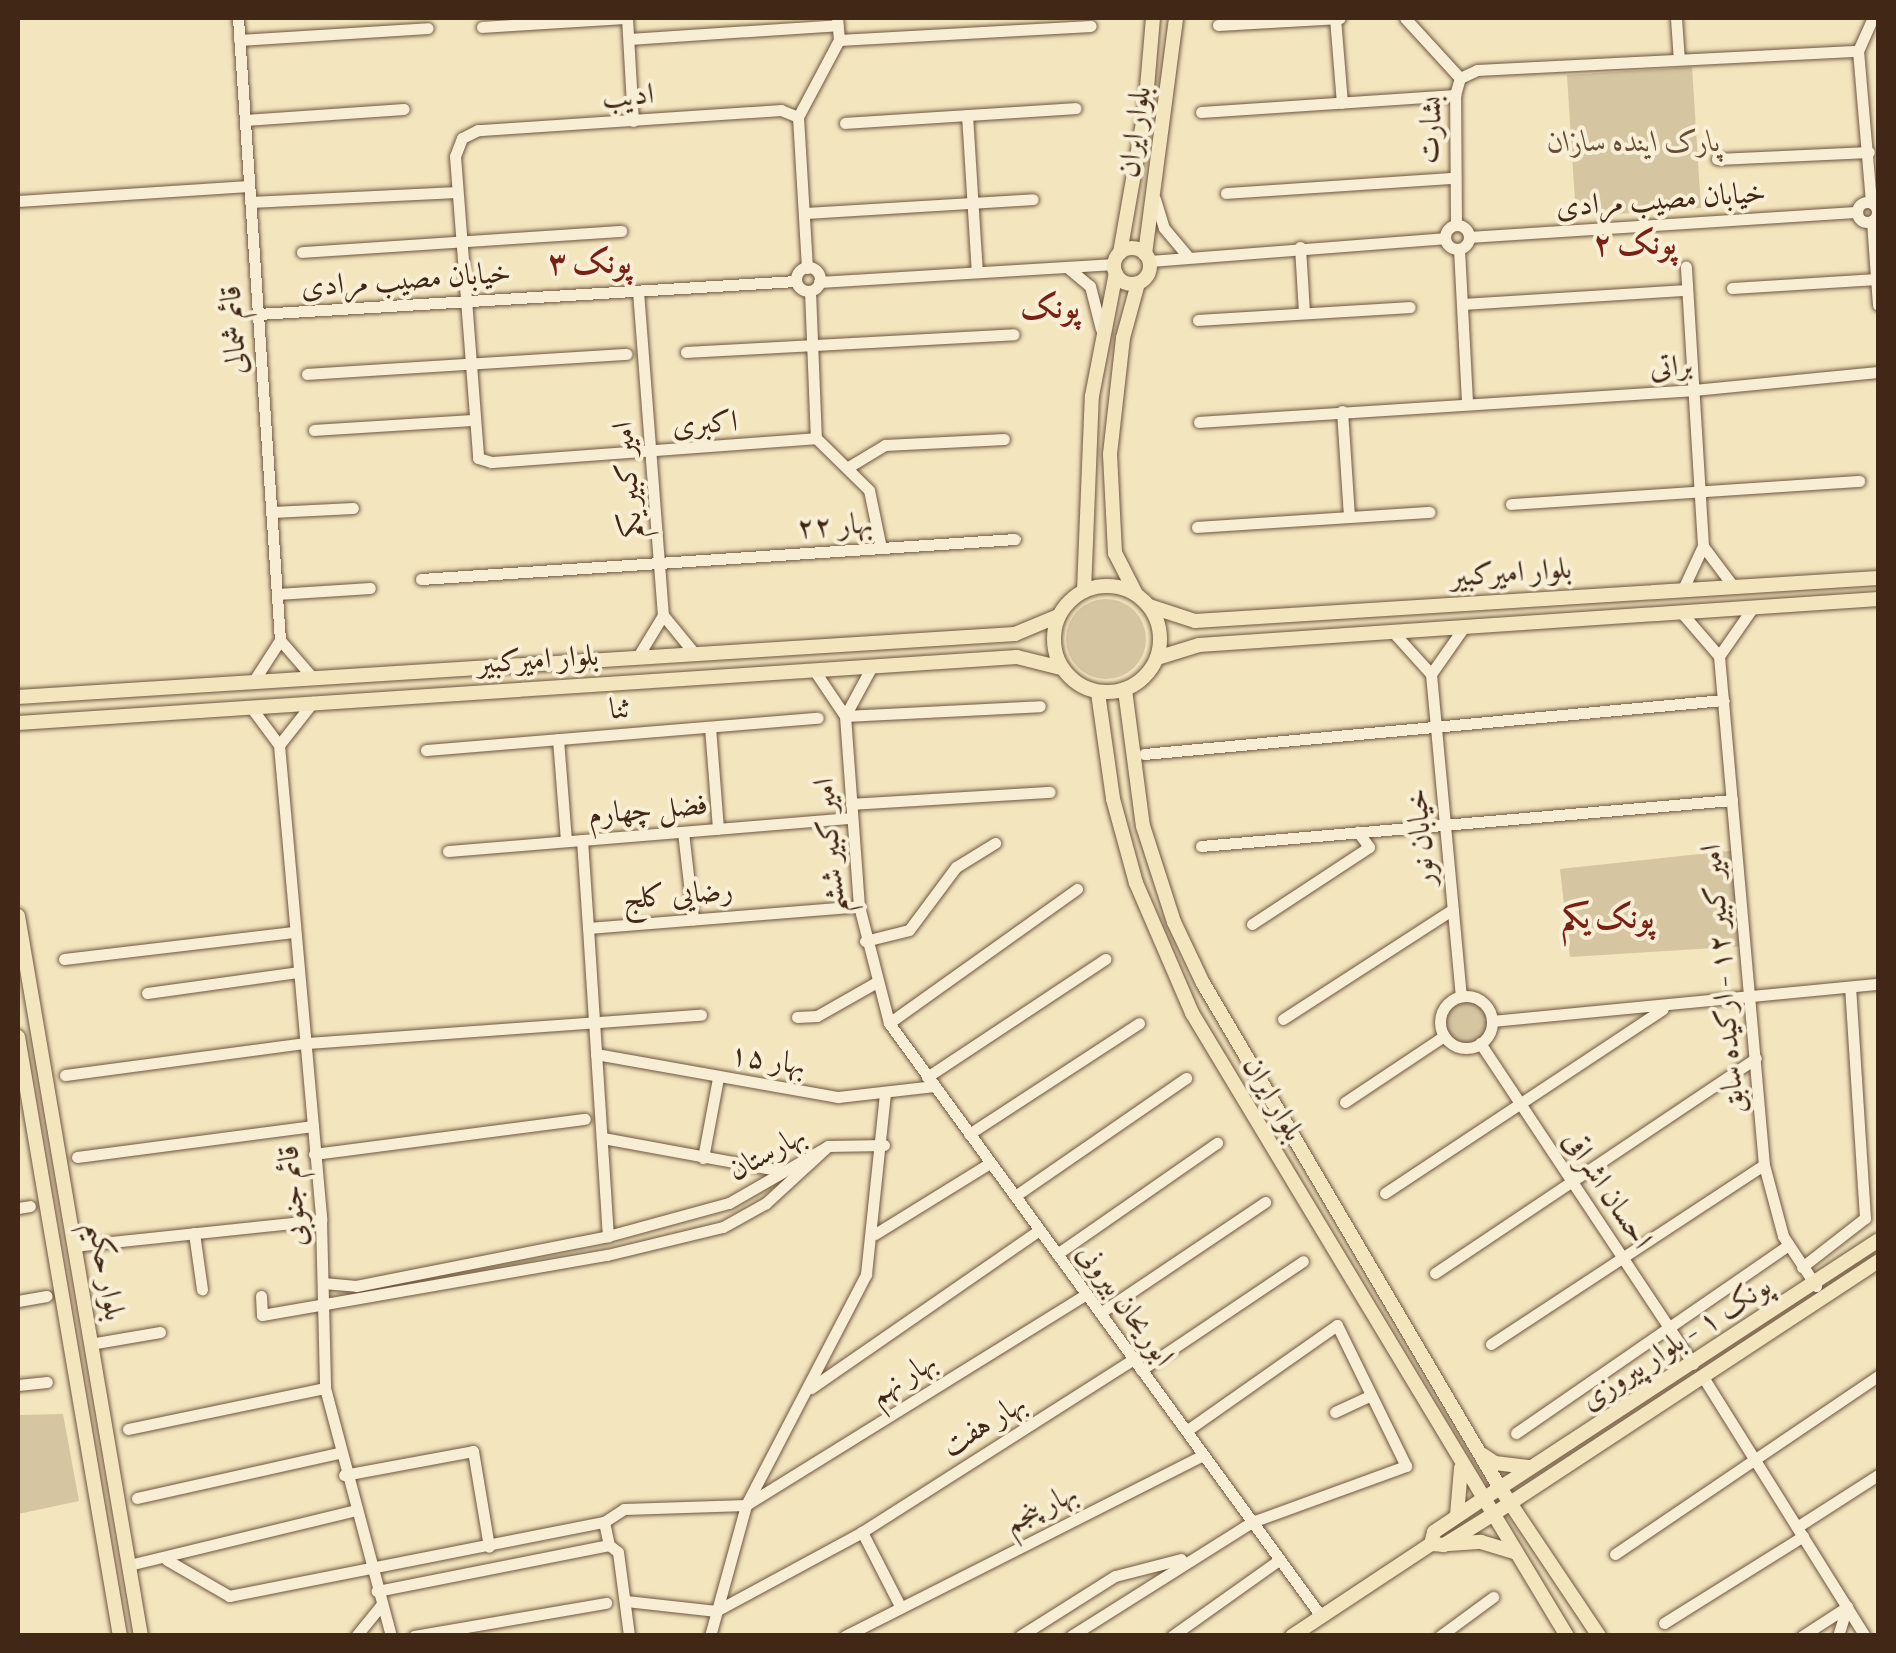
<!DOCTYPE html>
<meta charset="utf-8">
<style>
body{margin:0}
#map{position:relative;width:1896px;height:1653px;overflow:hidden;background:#f3e5be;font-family:"Libre Bodoni",Amiri,serif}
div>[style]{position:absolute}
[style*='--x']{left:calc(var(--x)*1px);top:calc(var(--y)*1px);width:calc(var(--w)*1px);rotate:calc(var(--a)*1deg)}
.green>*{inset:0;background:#d5c5a1}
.round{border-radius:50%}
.roads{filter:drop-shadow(0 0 2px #6e563f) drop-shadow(0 0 2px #6e563f)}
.minor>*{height:11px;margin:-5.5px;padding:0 5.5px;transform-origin:5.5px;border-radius:5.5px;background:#f7eed5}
.minor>.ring{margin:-5.5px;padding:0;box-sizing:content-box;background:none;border:11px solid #f7eed5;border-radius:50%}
.major>*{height:14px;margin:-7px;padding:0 7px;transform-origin:7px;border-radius:7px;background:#f3e5be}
.major>.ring{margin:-7px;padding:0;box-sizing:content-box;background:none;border:14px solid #f3e5be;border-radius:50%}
span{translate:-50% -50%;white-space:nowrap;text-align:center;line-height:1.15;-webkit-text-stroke:8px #f7eed5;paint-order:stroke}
.street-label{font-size:30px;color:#412715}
.park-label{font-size:30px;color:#664e38;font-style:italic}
.neighbourhood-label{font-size:32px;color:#7a1f14;font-weight:700}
.frame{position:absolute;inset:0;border:20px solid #412715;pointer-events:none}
</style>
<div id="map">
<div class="green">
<i style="clip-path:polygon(1692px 67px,1701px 208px,1576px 217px,1567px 75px)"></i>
<i class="round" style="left:1066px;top:599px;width:80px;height:80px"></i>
<i style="clip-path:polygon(1737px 850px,1746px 946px,1570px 957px,1560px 869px)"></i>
<i class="round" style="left:1440px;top:996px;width:52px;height:52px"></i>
<i style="clip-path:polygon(63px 1414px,79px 1501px,18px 1514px,18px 1415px)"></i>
</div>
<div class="roads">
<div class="minor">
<i style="--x:238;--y:18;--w:623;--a:86.14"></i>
<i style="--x:1335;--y:18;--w:85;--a:85.3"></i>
<i style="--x:1405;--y:18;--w:81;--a:47.5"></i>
<i style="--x:1676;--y:18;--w:39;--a:86"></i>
<i style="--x:1218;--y:25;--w:122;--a:-3.3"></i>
<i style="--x:482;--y:27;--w:145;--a:-3.6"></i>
<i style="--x:627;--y:18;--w:103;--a:86.7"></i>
<i style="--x:629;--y:39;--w:209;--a:-3.8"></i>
<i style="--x:239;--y:40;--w:189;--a:-3.6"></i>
<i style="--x:839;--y:40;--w:252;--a:-3.2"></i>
<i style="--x:1201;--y:112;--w:255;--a:-3.8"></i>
<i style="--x:967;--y:115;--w:157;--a:86.4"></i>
<i style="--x:798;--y:117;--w:18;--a:-158"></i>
<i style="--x:781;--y:110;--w:304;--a:176.2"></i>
<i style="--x:478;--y:130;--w:18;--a:153"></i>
<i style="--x:462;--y:138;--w:19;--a:111"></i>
<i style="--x:455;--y:156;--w:303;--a:85.6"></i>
<i style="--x:478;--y:458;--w:14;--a:17"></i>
<i style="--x:491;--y:462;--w:326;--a:-4.2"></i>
<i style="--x:245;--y:120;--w:159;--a:-4"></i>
<i style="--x:845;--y:123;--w:231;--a:-3.7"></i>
<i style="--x:1717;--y:159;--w:152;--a:-2.6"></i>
<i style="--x:1226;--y:193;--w:227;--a:-3.8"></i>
<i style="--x:1155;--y:199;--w:30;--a:73"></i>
<i style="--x:1164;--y:228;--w:35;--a:50"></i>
<i style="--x:18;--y:201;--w:231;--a:-3.7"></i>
<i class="ring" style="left:1857px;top:202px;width:9px;height:9px"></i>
<i style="--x:250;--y:202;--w:207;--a:-2.8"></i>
<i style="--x:1871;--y:202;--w:152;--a:-94.9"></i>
<i style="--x:1858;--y:51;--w:36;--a:-66"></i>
<i style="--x:807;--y:213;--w:226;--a:-3.5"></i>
<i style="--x:1872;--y:221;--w:84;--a:85.9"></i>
<i class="ring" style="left:1445px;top:225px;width:13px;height:13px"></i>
<i style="--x:1456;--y:225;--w:130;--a:-90.4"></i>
<i style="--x:1455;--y:95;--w:18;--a:-74"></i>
<i style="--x:1460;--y:78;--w:19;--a:-25"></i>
<i style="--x:1477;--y:70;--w:381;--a:-2.9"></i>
<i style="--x:1470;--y:237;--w:388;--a:-3.7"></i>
<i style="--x:1300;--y:247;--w:66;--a:86.5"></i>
<i style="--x:1459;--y:249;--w:155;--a:87"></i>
<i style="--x:302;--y:252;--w:320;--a:-3.8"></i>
<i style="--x:1149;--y:261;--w:297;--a:-4.4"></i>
<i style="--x:1067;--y:267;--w:30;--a:40"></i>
<i style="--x:1090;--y:286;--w:44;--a:75.7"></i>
<i class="ring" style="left:796px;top:267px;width:13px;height:13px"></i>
<i style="--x:807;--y:268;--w:151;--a:-93.4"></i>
<i style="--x:798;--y:117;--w:87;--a:-62"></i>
<i style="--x:839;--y:40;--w:22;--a:-95"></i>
<i style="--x:819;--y:282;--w:296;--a:-3.5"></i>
<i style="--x:1732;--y:288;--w:145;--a:-3.6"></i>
<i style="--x:638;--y:291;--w:325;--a:85.6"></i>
<i style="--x:663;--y:615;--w:50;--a:50.6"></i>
<i style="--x:810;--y:291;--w:147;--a:87.7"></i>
<i style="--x:1462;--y:304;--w:225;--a:-3.6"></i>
<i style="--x:258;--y:314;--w:539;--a:-3.51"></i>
<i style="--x:1198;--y:320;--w:212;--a:-3.5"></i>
<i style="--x:686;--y:352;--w:328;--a:-3.1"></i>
<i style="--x:307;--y:374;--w:320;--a:-3.6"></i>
<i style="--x:1342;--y:411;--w:106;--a:86.2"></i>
<i style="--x:1199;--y:422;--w:496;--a:-3.7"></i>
<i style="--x:1694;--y:390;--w:184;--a:-5.6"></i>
<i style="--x:314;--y:430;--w:157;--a:-3.6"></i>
<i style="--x:816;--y:438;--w:74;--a:44.5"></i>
<i style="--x:869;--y:490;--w:59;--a:78.3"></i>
<i style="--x:850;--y:466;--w:41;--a:-31"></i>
<i style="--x:885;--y:445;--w:119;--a:-2.9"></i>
<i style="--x:1511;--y:504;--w:349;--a:-3.8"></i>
<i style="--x:272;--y:512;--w:81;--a:-2.8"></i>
<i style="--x:1197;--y:527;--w:233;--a:-3.7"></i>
<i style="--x:1703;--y:546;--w:50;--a:53.1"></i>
<i style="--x:421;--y:579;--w:595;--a:-3.85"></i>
<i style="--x:1683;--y:589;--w:47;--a:-65.1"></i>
<i style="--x:1703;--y:546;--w:280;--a:-93.5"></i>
<i style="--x:277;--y:594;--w:93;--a:-3.7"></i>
<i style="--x:1681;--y:612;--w:58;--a:49.2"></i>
<i style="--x:1392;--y:631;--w:58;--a:47.8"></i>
<i style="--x:280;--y:640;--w:50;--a:49"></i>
<i style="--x:1719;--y:656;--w:511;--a:84.95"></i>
<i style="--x:1764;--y:1165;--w:73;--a:75"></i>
<i style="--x:1783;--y:1236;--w:60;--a:56.6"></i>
<i style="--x:1719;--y:656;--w:56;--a:-55.2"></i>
<i style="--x:637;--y:658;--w:50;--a:-58.8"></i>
<i style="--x:814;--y:670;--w:55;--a:56"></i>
<i style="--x:845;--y:716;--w:191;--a:85.8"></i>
<i style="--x:859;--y:906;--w:121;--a:75.6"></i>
<i style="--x:889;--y:1023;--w:734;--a:53.93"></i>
<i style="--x:1431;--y:674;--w:323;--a:84.7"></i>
<i style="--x:1431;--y:674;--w:57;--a:-54.9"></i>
<i style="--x:253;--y:682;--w:50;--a:-57.3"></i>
<i style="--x:250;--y:706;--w:49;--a:53.4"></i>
<i style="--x:845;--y:716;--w:195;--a:-2.9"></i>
<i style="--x:845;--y:716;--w:57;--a:-61.6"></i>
<i style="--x:710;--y:727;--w:102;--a:85.5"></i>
<i style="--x:558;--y:739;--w:102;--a:85.5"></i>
<i style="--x:279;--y:745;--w:477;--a:84.9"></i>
<i style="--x:321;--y:1220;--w:168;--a:88.6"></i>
<i style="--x:325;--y:1388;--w:257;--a:75.1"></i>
<i style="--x:279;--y:745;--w:55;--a:-51.7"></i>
<i style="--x:426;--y:750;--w:393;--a:-4.7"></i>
<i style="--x:1144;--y:754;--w:582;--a:-5.33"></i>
<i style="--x:851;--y:804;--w:199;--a:-3.5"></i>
<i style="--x:683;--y:832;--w:88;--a:83.4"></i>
<i style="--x:582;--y:840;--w:88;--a:86.1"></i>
<i style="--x:588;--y:928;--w:272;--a:-4.6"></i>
<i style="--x:1201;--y:846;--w:533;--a:-4.95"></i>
<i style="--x:448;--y:851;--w:405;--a:-4.7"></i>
<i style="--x:1252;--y:924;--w:140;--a:-33.3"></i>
<i style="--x:1369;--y:847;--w:19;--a:-126"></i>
<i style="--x:588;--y:928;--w:309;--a:86.3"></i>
<i style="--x:865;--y:941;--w:45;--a:-14"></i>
<i style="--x:909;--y:930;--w:79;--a:-53.3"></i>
<i style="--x:956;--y:867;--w:46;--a:-31.6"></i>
<i style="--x:64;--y:959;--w:231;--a:-6.7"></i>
<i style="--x:147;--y:993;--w:152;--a:-7.9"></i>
<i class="ring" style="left:1440px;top:996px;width:41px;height:41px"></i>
<i style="--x:797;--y:1017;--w:20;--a:-3"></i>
<i style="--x:817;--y:1016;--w:67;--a:-29.6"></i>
<i style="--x:1283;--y:1019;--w:202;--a:-32.9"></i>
<i style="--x:1492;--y:1021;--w:388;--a:-5.5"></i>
<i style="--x:889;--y:1023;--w:231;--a:-35.5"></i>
<i style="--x:1480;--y:1043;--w:385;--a:56.4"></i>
<i style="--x:596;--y:1054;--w:246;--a:10.1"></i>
<i style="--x:838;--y:1097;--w:97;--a:-6.5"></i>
<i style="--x:65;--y:1075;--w:243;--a:-7.6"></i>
<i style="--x:306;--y:1043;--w:396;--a:-4.1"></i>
<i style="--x:927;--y:1077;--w:214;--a:-33.5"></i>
<i style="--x:1345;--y:1102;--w:119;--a:-33.7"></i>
<i style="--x:969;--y:1134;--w:203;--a:-33.1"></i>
<i style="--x:603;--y:1138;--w:183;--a:10.4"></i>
<i style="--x:314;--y:1154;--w:273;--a:-7.4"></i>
<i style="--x:77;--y:1157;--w:238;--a:-7.5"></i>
<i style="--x:703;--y:1158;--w:81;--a:-79.4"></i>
<i style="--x:1385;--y:1193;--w:333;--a:-33.5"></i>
<i style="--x:1015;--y:1196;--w:208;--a:-34.6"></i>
<i style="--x:18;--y:1208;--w:12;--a:-9"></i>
<i style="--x:194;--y:1233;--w:57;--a:81.9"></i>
<i style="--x:875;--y:1234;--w:135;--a:-31.7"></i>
<i style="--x:73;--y:1246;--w:249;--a:-6"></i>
<i style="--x:1057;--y:1254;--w:195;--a:-34.8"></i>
<i style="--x:1802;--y:1267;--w:80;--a:-37.9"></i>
<i style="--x:1865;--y:1218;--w:231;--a:-93.7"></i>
<i style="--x:1435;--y:1273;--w:386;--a:-33.8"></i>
<i style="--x:323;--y:1283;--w:33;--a:5"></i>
<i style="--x:356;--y:1286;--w:257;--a:-11.2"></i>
<i style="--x:608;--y:1236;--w:125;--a:-15.3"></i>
<i style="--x:729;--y:1203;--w:114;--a:-29.9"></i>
<i style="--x:828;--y:1146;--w:56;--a:-1"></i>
<i style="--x:261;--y:1296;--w:19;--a:87"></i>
<i style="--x:262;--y:1315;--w:350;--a:-9.9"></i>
<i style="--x:607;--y:1255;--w:119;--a:-13.6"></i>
<i style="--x:723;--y:1227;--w:49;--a:-29.2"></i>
<i style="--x:766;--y:1203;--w:84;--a:-42.6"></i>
<i style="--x:18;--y:1301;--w:29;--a:-10"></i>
<i style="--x:1100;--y:1313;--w:199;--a:-33.9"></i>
<i style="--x:90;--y:1344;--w:71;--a:-9.7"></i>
<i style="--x:1491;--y:1344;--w:326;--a:-33.3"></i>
<i style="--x:1141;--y:1370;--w:195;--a:-33.9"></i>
<i style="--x:1703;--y:1377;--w:305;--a:58"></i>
<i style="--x:18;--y:1385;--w:29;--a:-6"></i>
<i style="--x:811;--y:1388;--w:277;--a:-34.7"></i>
<i style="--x:1335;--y:1412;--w:38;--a:-25"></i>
<i style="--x:128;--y:1429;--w:201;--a:-11.8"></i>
<i style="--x:1516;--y:1433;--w:329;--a:-34.6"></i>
<i style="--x:344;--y:1475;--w:131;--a:-10.5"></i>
<i style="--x:473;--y:1451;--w:97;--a:80.5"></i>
<i style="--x:137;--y:1498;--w:206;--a:-12.6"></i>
<i style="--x:604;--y:1522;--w:24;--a:-33"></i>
<i style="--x:624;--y:1509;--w:122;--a:-1.9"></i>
<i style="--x:746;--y:1505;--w:400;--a:-31.8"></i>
<i style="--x:1797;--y:1527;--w:96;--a:-32.7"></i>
<i style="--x:862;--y:1532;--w:83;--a:62.8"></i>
<i style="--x:609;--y:1545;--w:11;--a:38"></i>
<i style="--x:618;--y:1552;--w:85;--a:82.5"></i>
<i style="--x:1615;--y:1554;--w:318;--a:-34.1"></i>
<i style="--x:167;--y:1560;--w:72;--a:30.1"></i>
<i style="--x:229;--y:1596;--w:382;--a:-11.2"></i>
<i style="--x:604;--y:1522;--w:24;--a:78"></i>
<i style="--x:609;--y:1545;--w:237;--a:168.8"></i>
<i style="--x:129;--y:1565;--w:230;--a:-13.6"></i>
<i style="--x:626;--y:1601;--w:91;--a:6.3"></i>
<i style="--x:716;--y:1611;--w:166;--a:-28.4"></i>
<i style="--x:862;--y:1532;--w:322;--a:-32.5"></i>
<i style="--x:1664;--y:1623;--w:164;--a:-32"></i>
<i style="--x:356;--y:1636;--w:41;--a:-50.9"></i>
<i style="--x:414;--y:1636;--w:195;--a:-9.8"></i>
<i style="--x:710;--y:1636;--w:136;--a:-74.6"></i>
<i style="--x:746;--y:1505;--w:260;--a:-62.5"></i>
<i style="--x:866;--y:1274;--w:181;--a:-84"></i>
<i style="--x:845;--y:1636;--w:401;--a:-26.8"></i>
<i style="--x:1020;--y:1636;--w:112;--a:-32.3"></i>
<i style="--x:1115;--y:1576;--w:68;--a:-14.4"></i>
<i style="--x:1071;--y:1636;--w:214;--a:-32.2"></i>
<i style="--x:1252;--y:1522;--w:164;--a:-20"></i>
<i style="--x:1406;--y:1466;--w:157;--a:-116.1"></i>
<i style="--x:1337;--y:1325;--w:184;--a:144.9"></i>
<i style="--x:1172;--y:1636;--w:131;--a:-35.4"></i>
<i style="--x:1440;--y:1636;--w:66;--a:-36.3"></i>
<i style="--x:1802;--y:1636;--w:54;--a:-32.8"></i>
<i style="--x:1838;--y:1636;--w:30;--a:-73"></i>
</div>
<div class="major">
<i class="ring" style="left:1114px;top:248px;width:22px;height:22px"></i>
<i style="--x:1120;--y:253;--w:144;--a:-80"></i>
<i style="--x:1145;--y:111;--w:93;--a:-85.1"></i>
<i style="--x:1145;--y:254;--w:238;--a:-82.5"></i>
<i class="ring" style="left:1054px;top:586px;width:92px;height:92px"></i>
<i style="--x:1084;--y:591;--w:195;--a:-87.7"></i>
<i style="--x:1092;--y:396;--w:125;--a:-79"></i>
<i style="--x:1136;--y:594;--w:46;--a:-117.1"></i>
<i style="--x:1115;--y:553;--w:99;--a:-92.9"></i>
<i style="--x:1110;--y:454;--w:117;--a:-83.6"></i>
<i style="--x:1123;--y:338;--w:57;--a:-74.7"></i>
<i style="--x:1149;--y:606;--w:48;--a:18.1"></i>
<i style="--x:1195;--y:621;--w:684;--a:-3.6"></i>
<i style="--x:1157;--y:658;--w:44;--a:-17.2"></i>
<i style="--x:1199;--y:645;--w:681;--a:-3.88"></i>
<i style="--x:1125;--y:690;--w:137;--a:82.5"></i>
<i style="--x:1143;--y:826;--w:101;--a:72.1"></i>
<i style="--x:1174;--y:922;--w:68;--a:64.6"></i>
<i style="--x:1203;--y:983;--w:586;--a:59.54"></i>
<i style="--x:1500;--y:1488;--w:178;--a:56.2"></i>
<i style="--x:1098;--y:693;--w:107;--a:81.9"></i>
<i style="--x:1113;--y:799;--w:87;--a:74.7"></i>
<i style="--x:1136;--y:883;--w:142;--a:66.7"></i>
<i style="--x:1192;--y:1013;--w:727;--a:58.96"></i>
<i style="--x:18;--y:697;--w:999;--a:-3.62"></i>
<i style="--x:1015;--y:634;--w:47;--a:-22.7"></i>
<i style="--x:18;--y:723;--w:1001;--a:-3.78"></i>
<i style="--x:1017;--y:657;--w:45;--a:14"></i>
<i style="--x:18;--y:916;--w:730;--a:80.31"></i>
<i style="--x:18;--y:1037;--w:608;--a:80.34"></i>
<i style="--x:1483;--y:1455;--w:14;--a:34"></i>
<i style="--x:1495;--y:1463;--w:33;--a:7"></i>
<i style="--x:1457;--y:1515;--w:47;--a:-85.1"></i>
<i style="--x:1431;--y:1544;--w:12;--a:-76"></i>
<i style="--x:1434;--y:1532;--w:59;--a:-34"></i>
<i style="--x:1483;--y:1499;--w:472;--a:-33.2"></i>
<i style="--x:1449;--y:1544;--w:32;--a:-4"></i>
<i style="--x:1481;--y:1542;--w:37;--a:17"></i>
<i style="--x:1292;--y:1636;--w:167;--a:-33.5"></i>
<i style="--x:1431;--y:1544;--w:13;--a:4"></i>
<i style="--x:1444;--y:1545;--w:57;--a:-32"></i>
<i style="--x:1492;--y:1515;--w:462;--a:-33.3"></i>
</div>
</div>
<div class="street-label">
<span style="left:628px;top:96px;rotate:-4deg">ادیب</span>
<span style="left:1431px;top:130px;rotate:-87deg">بشارت</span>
<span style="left:1135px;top:132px;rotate:-82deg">بلوار ایران</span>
<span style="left:1661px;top:200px;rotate:-4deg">خیابان مصیب مرادی</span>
<span style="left:406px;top:280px;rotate:-4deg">خیابان مصیب مرادی</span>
<span style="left:234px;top:330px;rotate:-94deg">قائم شمالی</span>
<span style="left:1671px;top:367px;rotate:-4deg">براتی</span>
<span style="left:705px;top:424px;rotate:-4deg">اکبری</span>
<span style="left:628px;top:480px;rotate:-95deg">امیر کبیر یکم</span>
<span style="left:835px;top:526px;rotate:-4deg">بهار ۲۲</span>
<span style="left:1511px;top:573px;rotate:-4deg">بلوار امیرکبیر</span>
<span style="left:538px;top:660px;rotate:-4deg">بلوار امیرکبیر</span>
<span style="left:620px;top:709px;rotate:-5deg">ثنا</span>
<span style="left:648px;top:810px;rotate:-5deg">فضل چهارم</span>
<span style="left:1421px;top:837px;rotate:-95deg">خیابان نور</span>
<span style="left:830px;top:846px;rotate:-95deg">امیر کبیر ششم</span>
<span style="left:678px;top:895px;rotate:-5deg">رضایی کلج</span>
<span style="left:1723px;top:979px;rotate:-95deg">امیر کبیر ۱۲ - ارکیده سابق</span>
<span style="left:768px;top:1060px;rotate:9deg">بهار ۱۵</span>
<span style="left:1273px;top:1099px;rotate:60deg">بلوار ایران</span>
<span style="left:767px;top:1153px;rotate:-29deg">بهارستان</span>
<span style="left:1607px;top:1190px;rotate:56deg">احسان اشراقی</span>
<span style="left:293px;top:1196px;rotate:-95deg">قائم جنوبی</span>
<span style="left:106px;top:1271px;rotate:80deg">بلوار حکیم</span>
<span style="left:1125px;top:1305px;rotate:54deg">ابوریحان بیرونی</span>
<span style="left:1676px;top:1343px;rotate:-33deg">پونک ۱ - بلوار پیروزی</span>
<span style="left:903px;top:1378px;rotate:-32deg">بهار نهم</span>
<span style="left:984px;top:1425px;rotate:-32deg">بهار هفت</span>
<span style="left:1041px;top:1508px;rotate:-26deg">بهار پنجم</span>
</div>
<div class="park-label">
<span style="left:1634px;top:142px">پارک اینده سازان</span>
</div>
<div class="neighbourhood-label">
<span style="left:1635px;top:244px">پونک ۲</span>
<span style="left:590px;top:263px">پونک ۳</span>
<span style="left:1050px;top:308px">پونک</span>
<span style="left:1608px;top:918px">پونک یکم</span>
</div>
<div class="frame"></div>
</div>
